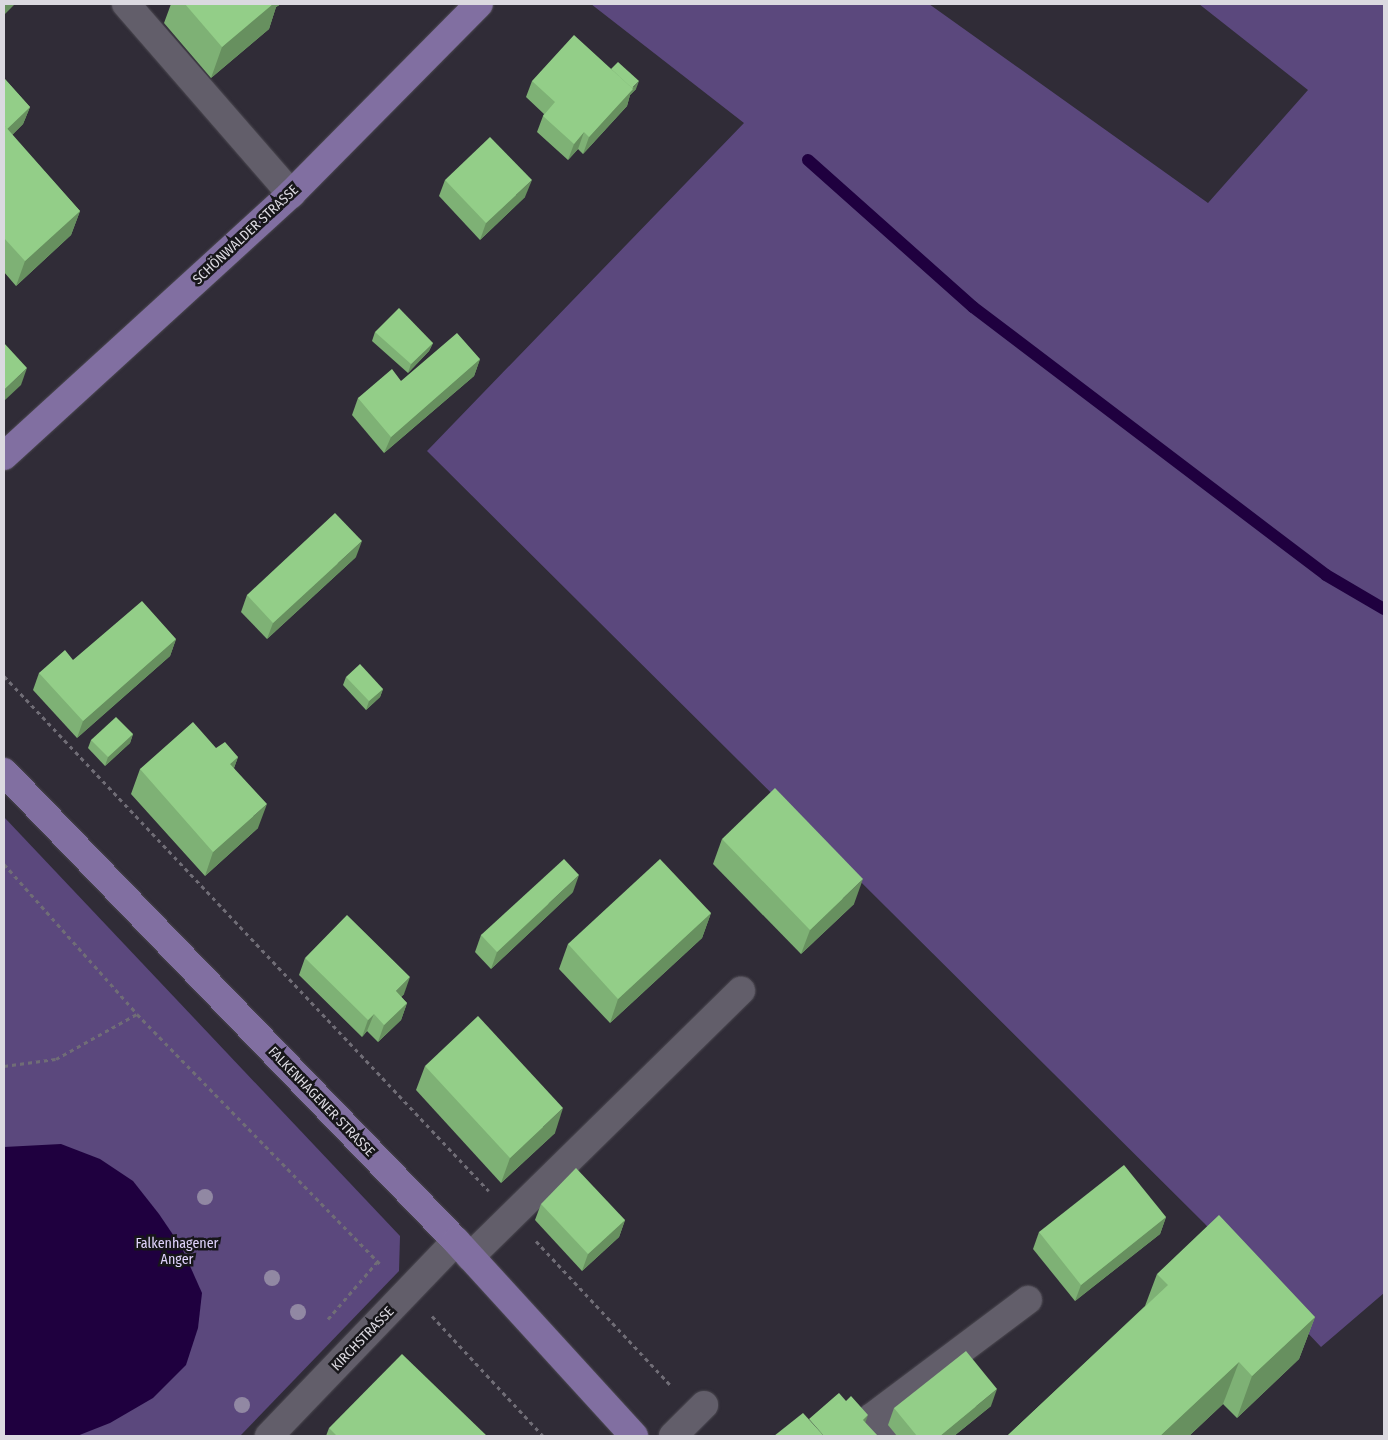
<!DOCTYPE html>
<meta charset="utf-8">
<style>
body{margin:0}
#map{position:relative;width:1388px;height:1440px;overflow:hidden;background:#302c37;font-family:"Fira Sans Condensed",sans-serif}
div>[style]{position:absolute}
[style*='--x']{left:calc(var(--x)*1px);top:calc(var(--y)*1px);width:calc(var(--w)*1px);rotate:calc(var(--a)*1deg)}
.green>*{inset:0;background:#5b487d}
.water>*{inset:0;background:#1f003f}
.stream>*{height:12px;margin:-6px;padding:0 6px;transform-origin:6px;border-radius:6px;background:#1f003f}
.path>*{height:3px;margin-top:-1.5px;transform-origin:0;background:repeating-linear-gradient(90deg,#706d76 0 4px,transparent 0 8px)}
.roads{filter:drop-shadow(0 0 1px #4b4850) drop-shadow(0 0 1px #4b4850)}
.minor>*{height:28px;margin:-14px;padding:0 14px;transform-origin:14px;border-radius:14px;background:#625e6a}
.major>*{height:28px;margin:-14px;padding:0 14px;transform-origin:14px;border-radius:14px;background:#816fa1}
.trees>*{width:16px;height:16px;margin:-8px;border-radius:50%;background:#9188a3}
.wall>*{inset:0;background:#7eb175}
.shaded-wall>*{inset:0;background:#67905f}
.building>*{inset:0;background:#93ce88}
span{translate:-50% -50%;white-space:nowrap;text-align:center;line-height:1.15;-webkit-text-stroke:5px #17161a;paint-order:stroke}
.street-label{font-size:14px;color:#dbd9e0}
.park-label{font-size:14px;color:#e0d3fc}
.frame{position:absolute;inset:0;border:5px solid #dbd9e0;pointer-events:none}
</style>
<div id="map">
<div class="green">
<i style="clip-path:polygon(591px 4px,929px 4px,1208px 203px,1308px 90px,1199px 4px,1384px 4px,1384px 1293px,1321px 1347px,1204px 1223px,427px 451px,744px 123px)"></i>
<i style="clip-path:polygon(4px 817px,400px 1236px,399px 1271px,240px 1436px,4px 1436px)"></i>
</div>
<div class="water">
<i style="clip-path:polygon(61px 1144px,100px 1159px,133px 1181px,159px 1214px,182px 1248px,202px 1293px,198px 1328px,186px 1365px,153px 1398px,110px 1423px,77px 1436px,4px 1436px,4px 1147px)"></i>
</div>
<div class="stream">
<i style="--x:808;--y:160;--w:221;--a:41.7"></i>
<i style="--x:973;--y:307;--w:443;--a:37.2"></i>
<i style="--x:1326;--y:575;--w:67;--a:30.4"></i>
</div>
<div class="path">
<i style="--x:4;--y:676;--w:707;--a:46.72"></i>
<i style="--x:4;--y:864;--w:200;--a:48.4"></i>
<i style="--x:137;--y:1014;--w:351;--a:45.8"></i>
<i style="--x:4;--y:1066;--w:52;--a:-7.7"></i>
<i style="--x:56;--y:1059;--w:93;--a:-29.1"></i>
<i style="--x:536;--y:1241;--w:198;--a:47"></i>
<i style="--x:432;--y:1316;--w:163;--a:47.2"></i>
<i style="--x:328;--y:1319;--w:75;--a:-49.3"></i>
</div>
<div class="roads">
<div class="minor">
<i style="--x:126;--y:4;--w:252;--a:49"></i>
<i style="--x:470;--y:1257;--w:380;--a:-44.5"></i>
<i style="--x:269;--y:1436;--w:270;--a:-46.2"></i>
<i style="--x:673;--y:1436;--w:44;--a:-45"></i>
<i style="--x:885;--y:1436;--w:23;--a:-124"></i>
<i style="--x:872;--y:1417;--w:195;--a:-36.9"></i>
</div>
<div class="major">
<i style="--x:4;--y:456;--w:389;--a:-42.4"></i>
<i style="--x:291;--y:194;--w:267;--a:-45.3"></i>
<i style="--x:4;--y:772;--w:651;--a:46.06"></i>
<i style="--x:456;--y:1241;--w:264;--a:47.6"></i>
</div>
</div>
<div class="trees">
<i style="left:205px;top:1197px"></i>
<i style="left:272px;top:1278px"></i>
<i style="left:298px;top:1312px"></i>
<i style="left:242px;top:1405px"></i>
</div>
<div class="wall">
<i style="clip-path:polygon(171px 4px,281px 4px,276px 7px,269px 29px,211px 78px,164px 23px)"></i>
<i style="clip-path:polygon(611px 69px,636px 89px,630px 95px,627px 106px,583px 154px,578px 149px,568px 160px,537px 132px,543px 116px,544px 114px,526px 97px,532px 81px)"></i>
<i style="clip-path:polygon(4px 78px,30px 107px,23px 124px,12px 135px,80px 211px,71px 235px,16px 286px,4px 272px)"></i>
<i style="clip-path:polygon(445px 180px,525px 197px,480px 240px,439px 196px)"></i>
<i style="clip-path:polygon(375px 332px,433px 343px,429px 351px,408px 373px,372px 341px)"></i>
<i style="clip-path:polygon(480px 359px,474px 376px,384px 453px,352px 415px,358px 398px,401px 381px)"></i>
<i style="clip-path:polygon(356px 557px,267px 639px,241px 612px,247px 595px)"></i>
<i style="clip-path:polygon(176px 639px,170px 656px,77px 738px,33px 690px,39px 673px,73px 660px)"></i>
<i style="clip-path:polygon(346px 677px,383px 689px,380px 697px,366px 710px,343px 685px)"></i>
<i style="clip-path:polygon(133px 734px,130px 743px,105px 766px,88px 748px,91px 740px)"></i>
<i style="clip-path:polygon(216px 748px,238px 757px,234px 768px,258px 828px,205px 876px,131px 794px,140px 769px)"></i>
<i style="clip-path:polygon(722px 839px,854px 904px,801px 954px,713px 864px)"></i>
<i style="clip-path:polygon(573px 892px,491px 969px,475px 952px,481px 935px)"></i>
<i style="clip-path:polygon(711px 913px,702px 938px,610px 1023px,559px 969px,568px 944px)"></i>
<i style="clip-path:polygon(305px 958px,404px 994px,401px 997px,407px 1003px,401px 1020px,378px 1042px,367px 1031px,362px 1037px,299px 975px)"></i>
<i style="clip-path:polygon(425px 1066px,555px 1133px,501px 1183px,416px 1090px)"></i>
<i style="clip-path:polygon(541px 1204px,625px 1220px,619px 1237px,582px 1271px,535px 1220px)"></i>
<i style="clip-path:polygon(1166px 1217px,1160px 1234px,1075px 1301px,1033px 1249px,1039px 1232px)"></i>
<i style="clip-path:polygon(1157px 1274px,1315px 1317px,1299px 1359px,1237px 1418px,1223px 1404px,1189px 1436px,1007px 1436px,1145px 1306px)"></i>
<i style="clip-path:polygon(991px 1406px,954px 1436px,897px 1436px,888px 1425px,894px 1408px)"></i>
<i style="clip-path:polygon(329px 1428px,487px 1436px,326px 1436px)"></i>
</div>
<div class="shaded-wall">
<i style="clip-path:polygon(4px 4px,15px 4px,4px 15px)"></i>
<i style="clip-path:polygon(267px 4px,281px 4px,276px 7px,269px 29px,211px 78px,222px 47px)"></i>
<i style="clip-path:polygon(639px 81px,636px 89px,630px 95px,627px 106px,583px 154px,589px 137px)"></i>
<i style="clip-path:polygon(30px 107px,23px 124px,4px 143px,4px 132px)"></i>
<i style="clip-path:polygon(584px 132px,578px 149px,568px 160px,574px 144px)"></i>
<i style="clip-path:polygon(532px 180px,525px 197px,480px 240px,486px 223px)"></i>
<i style="clip-path:polygon(80px 211px,71px 235px,16px 286px,25px 261px)"></i>
<i style="clip-path:polygon(433px 343px,429px 351px,408px 373px,411px 364px)"></i>
<i style="clip-path:polygon(480px 359px,474px 376px,384px 453px,391px 437px)"></i>
<i style="clip-path:polygon(27px 368px,21px 385px,4px 401px,4px 390px)"></i>
<i style="clip-path:polygon(362px 541px,356px 557px,267px 639px,273px 623px)"></i>
<i style="clip-path:polygon(176px 639px,170px 656px,77px 738px,83px 721px)"></i>
<i style="clip-path:polygon(383px 689px,380px 697px,366px 710px,369px 701px)"></i>
<i style="clip-path:polygon(133px 734px,130px 743px,105px 766px,108px 757px)"></i>
<i style="clip-path:polygon(238px 757px,229px 781px,230px 764px)"></i>
<i style="clip-path:polygon(267px 804px,258px 828px,205px 876px,213px 852px)"></i>
<i style="clip-path:polygon(579px 875px,573px 892px,491px 969px,497px 952px)"></i>
<i style="clip-path:polygon(863px 879px,854px 904px,801px 954px,810px 930px)"></i>
<i style="clip-path:polygon(711px 913px,702px 938px,610px 1023px,618px 999px)"></i>
<i style="clip-path:polygon(410px 977px,404px 994px,390px 1008px,396px 991px)"></i>
<i style="clip-path:polygon(407px 1003px,401px 1020px,378px 1042px,384px 1025px)"></i>
<i style="clip-path:polygon(374px 1014px,367px 1031px,362px 1037px,368px 1020px)"></i>
<i style="clip-path:polygon(563px 1108px,555px 1133px,501px 1183px,510px 1158px)"></i>
<i style="clip-path:polygon(1166px 1217px,1160px 1234px,1075px 1301px,1081px 1285px)"></i>
<i style="clip-path:polygon(625px 1220px,619px 1237px,582px 1271px,588px 1254px)"></i>
<i style="clip-path:polygon(1315px 1317px,1299px 1359px,1237px 1418px,1252px 1376px)"></i>
<i style="clip-path:polygon(1239px 1362px,1223px 1404px,1189px 1436px,1160px 1436px)"></i>
<i style="clip-path:polygon(997px 1389px,991px 1406px,954px 1436px,940px 1436px)"></i>
<i style="clip-path:polygon(868px 1415px,862px 1432px,863px 1420px)"></i>
</div>
<div class="building">
<i style="clip-path:polygon(185px 4px,273px 4px,222px 47px)"></i>
<i style="clip-path:polygon(574px 35px,633px 89px,589px 137px,584px 132px,574px 144px,543px 116px,555px 102px,532px 81px)"></i>
<i style="clip-path:polygon(618px 62px,639px 81px,632px 88px,611px 69px)"></i>
<i style="clip-path:polygon(4px 78px,30px 107px,7px 129px,4px 125px)"></i>
<i style="clip-path:polygon(4px 125px,80px 211px,25px 261px,4px 238px)"></i>
<i style="clip-path:polygon(490px 137px,532px 180px,486px 223px,445px 180px)"></i>
<i style="clip-path:polygon(399px 308px,433px 343px,411px 364px,375px 332px)"></i>
<i style="clip-path:polygon(457px 333px,480px 359px,391px 437px,358px 398px,392px 369px,401px 381px)"></i>
<i style="clip-path:polygon(4px 343px,27px 368px,4px 390px)"></i>
<i style="clip-path:polygon(335px 513px,362px 541px,273px 623px,247px 595px)"></i>
<i style="clip-path:polygon(142px 601px,176px 639px,83px 721px,39px 673px,65px 650px,73px 660px)"></i>
<i style="clip-path:polygon(360px 664px,383px 689px,369px 701px,346px 677px)"></i>
<i style="clip-path:polygon(116px 717px,133px 734px,108px 757px,91px 740px)"></i>
<i style="clip-path:polygon(193px 722px,216px 748px,225px 742px,238px 757px,230px 764px,267px 804px,213px 852px,140px 769px)"></i>
<i style="clip-path:polygon(775px 788px,863px 879px,810px 930px,722px 839px)"></i>
<i style="clip-path:polygon(564px 859px,579px 875px,497px 952px,481px 935px)"></i>
<i style="clip-path:polygon(660px 859px,711px 913px,618px 999px,568px 944px)"></i>
<i style="clip-path:polygon(347px 915px,410px 977px,396px 991px,407px 1003px,384px 1025px,374px 1014px,368px 1020px,305px 958px)"></i>
<i style="clip-path:polygon(478px 1016px,563px 1108px,510px 1158px,425px 1066px)"></i>
<i style="clip-path:polygon(1124px 1165px,1166px 1217px,1081px 1285px,1039px 1232px)"></i>
<i style="clip-path:polygon(576px 1168px,625px 1220px,588px 1254px,541px 1204px)"></i>
<i style="clip-path:polygon(1219px 1215px,1315px 1317px,1252px 1376px,1239px 1362px,1160px 1436px,1007px 1436px,1168px 1285px,1157px 1274px)"></i>
<i style="clip-path:polygon(966px 1351px,997px 1389px,940px 1436px,917px 1436px,894px 1408px)"></i>
<i style="clip-path:polygon(402px 1354px,487px 1436px,337px 1436px,329px 1428px)"></i>
<i style="clip-path:polygon(839px 1393px,846px 1401px,851px 1396px,868px 1415px,863px 1420px,878px 1436px,824px 1436px,809px 1419px)"></i>
<i style="clip-path:polygon(803px 1413px,824px 1436px,774px 1436px)"></i>
</div>
<div class="street-label">
<span style="left:246px;top:235px;rotate:-43deg">SCHÖNWALDER STRASSE</span>
<span style="left:321px;top:1102px;rotate:46deg">FALKENHAGENER STRASSE</span>
<span style="left:363px;top:1339px;rotate:-46deg">KIRCHSTRASSE</span>
</div>
<div class="park-label">
<span style="left:177px;top:1252px">Falkenhagener<br>Anger</span>
</div>
<div class="frame"></div>
</div>
